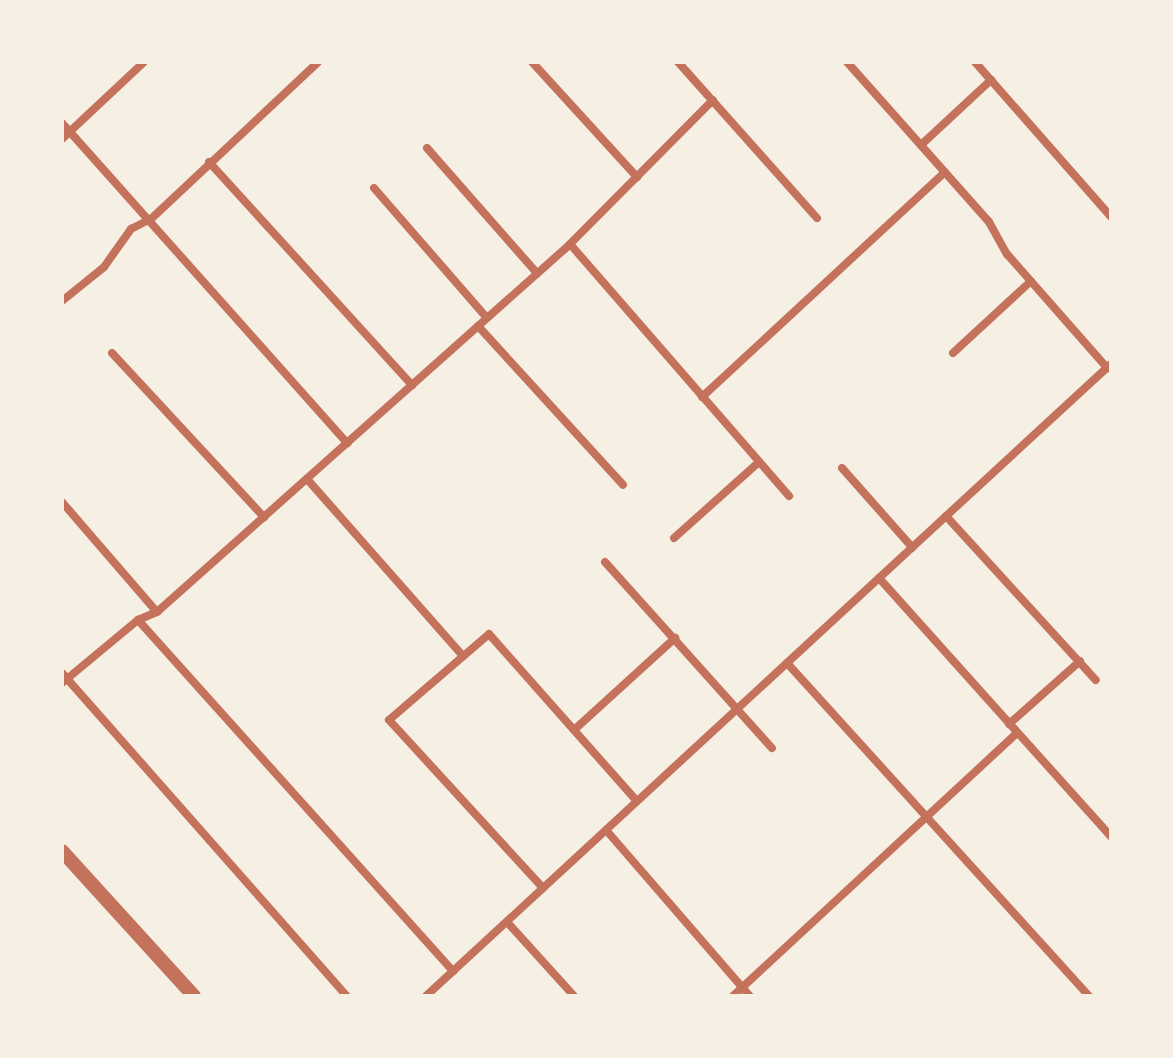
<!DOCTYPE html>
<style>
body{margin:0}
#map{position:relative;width:1173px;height:1058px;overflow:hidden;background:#f6efe4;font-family:Jost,sans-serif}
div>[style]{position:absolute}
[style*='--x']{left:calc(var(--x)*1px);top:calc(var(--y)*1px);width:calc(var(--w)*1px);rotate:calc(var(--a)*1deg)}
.minor>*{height:8px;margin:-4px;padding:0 4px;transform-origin:4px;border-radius:4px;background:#c5725c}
.tertiary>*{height:14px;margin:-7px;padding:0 7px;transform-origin:7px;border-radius:7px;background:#c5725c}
span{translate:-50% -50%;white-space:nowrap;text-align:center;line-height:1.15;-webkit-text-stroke:6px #f6efe4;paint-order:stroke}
.frame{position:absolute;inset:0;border:64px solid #f6efe4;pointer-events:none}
</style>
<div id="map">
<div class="minor">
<i style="--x:532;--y:62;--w:156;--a:47.6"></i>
<i style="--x:678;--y:62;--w:209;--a:48.3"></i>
<i style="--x:847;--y:62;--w:214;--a:48.4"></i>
<i style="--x:989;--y:222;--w:37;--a:61"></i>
<i style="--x:1007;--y:254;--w:152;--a:48.7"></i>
<i style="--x:975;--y:62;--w:206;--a:48.7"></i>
<i style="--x:62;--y:123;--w:429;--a:48.3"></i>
<i style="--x:62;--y:139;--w:112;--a:-43.2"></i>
<i style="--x:921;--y:145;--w:96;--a:-42.9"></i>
<i style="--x:427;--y:148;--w:167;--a:48.7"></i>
<i style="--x:209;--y:162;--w:302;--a:47.7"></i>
<i style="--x:374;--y:188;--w:172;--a:49"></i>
<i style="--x:570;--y:244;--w:334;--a:49"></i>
<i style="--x:62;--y:301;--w:54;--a:-39"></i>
<i style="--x:104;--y:267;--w:47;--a:-54.6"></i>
<i style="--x:131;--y:229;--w:22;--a:-27"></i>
<i style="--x:151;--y:219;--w:229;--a:-43.2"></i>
<i style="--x:478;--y:326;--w:215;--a:47.6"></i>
<i style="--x:112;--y:353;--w:224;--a:47.2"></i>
<i style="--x:953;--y:353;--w:106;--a:-42.7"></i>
<i style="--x:702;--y:397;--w:331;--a:-42.8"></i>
<i style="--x:842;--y:468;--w:106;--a:48.5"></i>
<i style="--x:307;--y:479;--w:236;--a:48.6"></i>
<i style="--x:62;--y:502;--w:145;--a:49.2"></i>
<i style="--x:946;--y:516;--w:222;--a:47.6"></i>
<i style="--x:674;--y:538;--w:114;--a:-41.8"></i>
<i style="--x:605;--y:562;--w:250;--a:48.1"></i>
<i style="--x:879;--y:578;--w:348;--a:48.1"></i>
<i style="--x:138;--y:620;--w:472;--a:48.1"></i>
<i style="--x:787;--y:663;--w:450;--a:47.8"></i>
<i style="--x:62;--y:673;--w:431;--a:48.6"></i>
<i style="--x:62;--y:683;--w:99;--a:-39.7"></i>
<i style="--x:138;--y:620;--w:21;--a:-23"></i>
<i style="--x:157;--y:612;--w:549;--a:-41.68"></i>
<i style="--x:567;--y:247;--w:207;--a:-45.2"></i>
<i style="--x:1009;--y:724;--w:95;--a:-41.6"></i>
<i style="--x:574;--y:730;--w:137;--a:-42.3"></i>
<i style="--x:606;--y:830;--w:220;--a:49.1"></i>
<i style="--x:543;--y:888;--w:228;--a:-132.5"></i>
<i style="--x:389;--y:720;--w:132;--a:-40.7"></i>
<i style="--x:489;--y:634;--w:223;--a:48.5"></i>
<i style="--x:507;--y:922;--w:100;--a:47.8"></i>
<i style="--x:426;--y:996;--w:932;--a:-42.7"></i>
<i style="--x:733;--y:996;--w:387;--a:-42.8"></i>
</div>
<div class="tertiary">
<i style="--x:62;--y:851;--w:196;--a:47.7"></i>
</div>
<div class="frame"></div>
</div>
